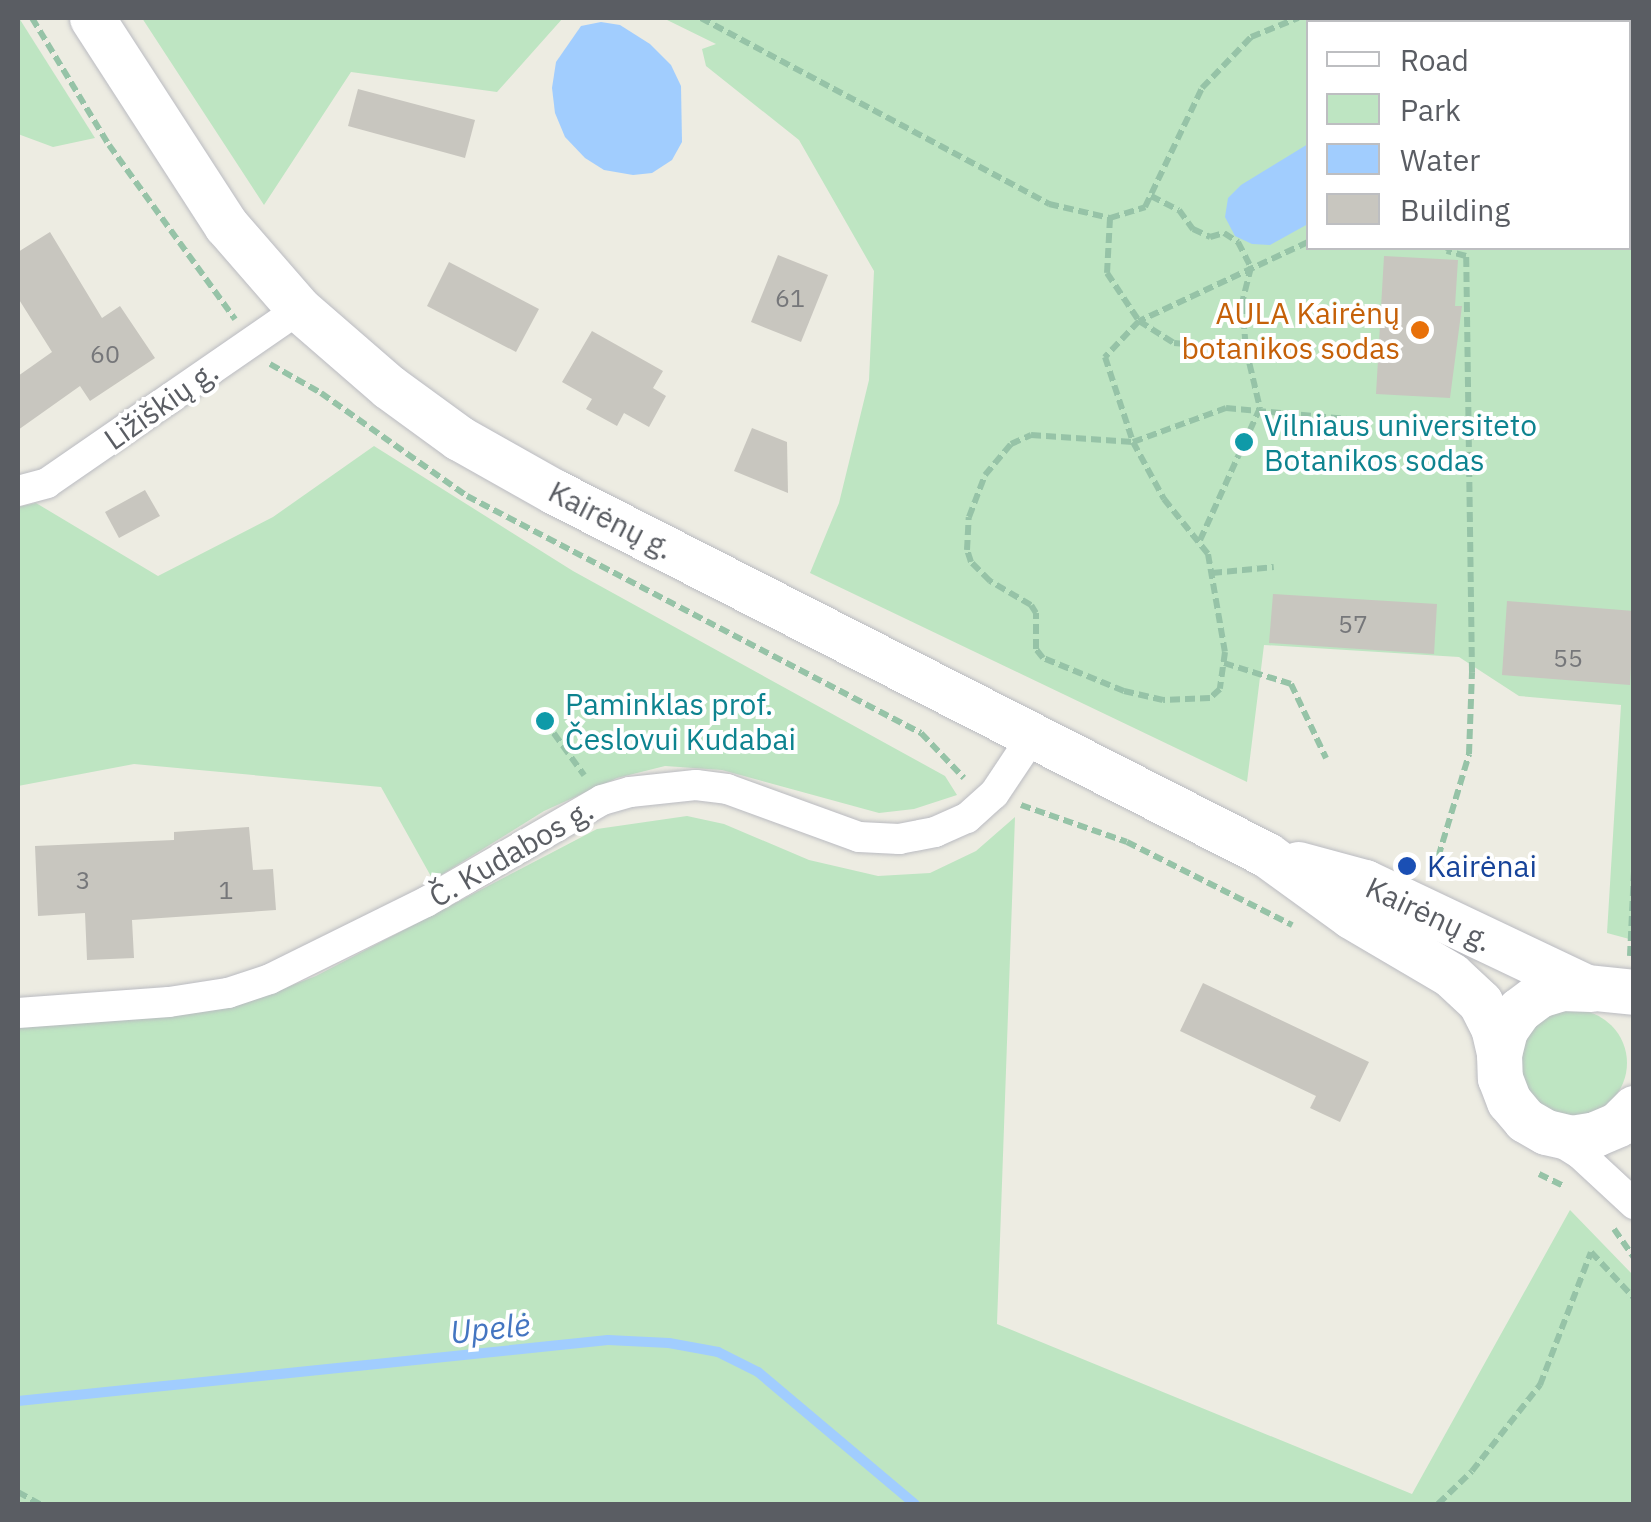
<!DOCTYPE html>
<meta charset="utf-8">
<style>
body{margin:0}
#map{position:relative;width:1651px;height:1522px;overflow:hidden;background:#edece2;font-family:"IBM Plex Sans",sans-serif}
div>[style]{position:absolute}
[style*='--x']{left:calc(var(--x)*1px);top:calc(var(--y)*1px);width:calc(var(--w)*1px);rotate:calc(var(--a)*1deg)}
.green>*{inset:0;background:#bee5c2}
.round{border-radius:50%}
.water>*{inset:0;background:#a1cdfe}
.stream>*{height:10px;margin:-5px;padding:0 5px;transform-origin:5px;border-radius:5px;background:#a1cdfe}
.building>*{inset:0;background:#c8c6bf}
.path>*{height:6px;margin-top:-3px;transform-origin:0;background:repeating-linear-gradient(90deg,#96c3a7 0 10px,transparent 0 15px)}
.roads{filter:drop-shadow(0 0 2px #babbc1) drop-shadow(0 0 2px #babbc1)}
.minor>*{height:30px;margin:-15px;padding:0 15px;transform-origin:15px;border-radius:15px;background:#fff}
.secondary>*{height:45px;margin:-22.5px;padding:0 22.5px;transform-origin:22.5px;border-radius:22.5px;background:#fff}
.dots>*{width:28px;height:28px;translate:-50% -50%;box-sizing:border-box;border:5px solid #fff;border-radius:50%}
span{translate:-50% -50%;white-space:nowrap;text-align:center;line-height:1.15;-webkit-text-stroke:8px #fff;paint-order:stroke}
.number-label{font-size:25px;color:#76777a}
.number-label span{-webkit-text-stroke-width:0}
.food-label{font-size:30px;color:#c56008}
.right{translate:-100% -50%;text-align:right}
.street-label{font-size:30px;color:#5a5d63}
.culture-label{font-size:30px;color:#0d838f}
.left{translate:0 -50%;text-align:left}
.transit-label{font-size:30px;color:#164399}
.water-label{font-size:32px;color:#4475c1;font-style:italic}
.frame{position:absolute;inset:0;border:20px solid #5a5d63;pointer-events:none}
.legend{position:absolute;left:1306px;top:20px;width:325px;height:230px;box-sizing:border-box;background:#fff;border:2px solid #bdbec1;margin:0;padding:12px 18px;list-style:none;font-size:30px;color:#5a5d63}
.legend li{display:flex;align-items:center;gap:20px;height:50px}
.legend b{width:50px;border:2px solid #bdbec1}
</style>
<div id="map">
<div class="green">
<i style="clip-path:polygon(19px 18px,95px 138px,53px 147px,18px 134px)"></i>
<i style="clip-path:polygon(142px 18px,563px 18px,497px 92px,351px 72px,264px 205px)"></i>
<i style="clip-path:polygon(evenodd,663px 18px,1633px 18px,1633px 940px,1607px 933px,1621px 705px,1519px 696px,1459px 657px,1264px 645px,1247px 782px,810px 573px,839px 503px,869px 380px,874px 271px,799px 140px,706px 66px,702px 49px,716px 44px,663px 18px,1308px 22px,1628px 22px,1628px 248px,1308px 248px,1308px 22px)"></i>
<i style="clip-path:polygon(374px 446px,573px 571px,945px 776px,957px 795px,914px 809px,879px 813px,722px 770px,665px 766px,617px 778px,544px 811px,433px 880px,381px 787px,134px 764px,18px 786px,18px 507px,36px 503px,158px 576px,273px 517px)"></i>
<i style="clip-path:polygon(687px 816px,724px 824px,809px 860px,878px 876px,930px 873px,976px 851px,1015px 817px,997px 1324px,1412px 1494px,1570px 1210px,1633px 1275px,1633px 1504px,18px 1504px,18px 1025px,272px 993px,316px 976px,597px 829px)"></i>
<i class="round" style="left:1521px;top:1010px;width:106px;height:106px"></i>
</div>
<div class="water">
<i style="clip-path:polygon(601px 22px,620px 25px,650px 44px,671px 65px,681px 86px,682px 142px,672px 160px,652px 173px,633px 175px,604px 170px,585px 158px,565px 137px,555px 113px,552px 88px,556px 62px,581px 26px)"></i>
<i style="clip-path:polygon(1308px 144px,1308px 224px,1270px 245px,1252px 244px,1235px 236px,1225px 217px,1228px 198px,1241px 185px)"></i>
</div>
<div class="stream">
<i style="--x:18;--y:1401;--w:593;--a:-5.9"></i>
<i style="--x:608;--y:1340;--w:61;--a:2.8"></i>
<i style="--x:669;--y:1343;--w:50;--a:10.4"></i>
<i style="--x:718;--y:1352;--w:45;--a:26.6"></i>
<i style="--x:758;--y:1372;--w:205;--a:40.1"></i>
</div>
<div class="building">
<i style="clip-path:polygon(358px 89px,475px 120px,465px 158px,348px 126px)"></i>
<i style="clip-path:polygon(50px 232px,102px 318px,120px 306px,155px 358px,90px 401px,80px 386px,18px 430px,18px 376px,52px 352px,18px 298px,18px 252px)"></i>
<i style="clip-path:polygon(778px 255px,828px 275px,801px 342px,751px 322px)"></i>
<i style="clip-path:polygon(1384px 256px,1458px 260px,1455px 306px,1462px 306px,1450px 398px,1376px 394px)"></i>
<i style="clip-path:polygon(449px 262px,539px 309px,516px 352px,427px 306px)"></i>
<i style="clip-path:polygon(592px 331px,663px 371px,653px 388px,666px 396px,649px 427px,624px 413px,617px 426px,586px 409px,592px 399px,562px 382px)"></i>
<i style="clip-path:polygon(752px 428px,787px 442px,788px 493px,734px 471px)"></i>
<i style="clip-path:polygon(145px 490px,160px 516px,119px 538px,105px 512px)"></i>
<i style="clip-path:polygon(1273px 594px,1437px 604px,1434px 654px,1269px 643px)"></i>
<i style="clip-path:polygon(1507px 601px,1634px 611px,1630px 685px,1502px 675px)"></i>
<i style="clip-path:polygon(249px 827px,253px 870px,273px 869px,276px 910px,132px 920px,134px 958px,87px 960px,85px 913px,38px 916px,35px 846px,174px 840px,174px 832px)"></i>
<i style="clip-path:polygon(1203px 983px,1369px 1062px,1340px 1122px,1310px 1108px,1316px 1096px,1180px 1031px)"></i>
</div>
<div class="path">
<i style="--x:32;--y:18;--w:149;--a:58.8"></i>
<i style="--x:109;--y:145;--w:215;--a:54.1"></i>
<i style="--x:701;--y:18;--w:395;--a:28.1"></i>
<i style="--x:1049;--y:204;--w:63;--a:12.9"></i>
<i style="--x:1110;--y:218;--w:37;--a:-17"></i>
<i style="--x:1145;--y:207;--w:132;--a:-64.4"></i>
<i style="--x:1202;--y:88;--w:71;--a:-46.1"></i>
<i style="--x:1251;--y:37;--w:51;--a:-22"></i>
<i style="--x:1433;--y:18;--w:21;--a:11"></i>
<i style="--x:1628;--y:172;--w:6;--a:0"></i>
<i style="--x:1151;--y:196;--w:31;--a:27"></i>
<i style="--x:1179;--y:210;--w:24;--a:54"></i>
<i style="--x:1193;--y:229;--w:19;--a:25"></i>
<i style="--x:1210;--y:237;--w:15;--a:-16"></i>
<i style="--x:1224;--y:233;--w:17;--a:33"></i>
<i style="--x:1238;--y:242;--w:28;--a:63"></i>
<i style="--x:1251;--y:267;--w:38;--a:104"></i>
<i style="--x:1242;--y:304;--w:45;--a:84.9"></i>
<i style="--x:1246;--y:349;--w:61;--a:76.7"></i>
<i style="--x:1260;--y:408;--w:145;--a:114.4"></i>
<i style="--x:1110;--y:218;--w:55;--a:93.1"></i>
<i style="--x:1107;--y:273;--w:58;--a:56.3"></i>
<i style="--x:1139;--y:321;--w:41;--a:32.2"></i>
<i style="--x:1174;--y:343;--w:72;--a:4.8"></i>
<i style="--x:1308;--y:242;--w:187;--a:154.9"></i>
<i style="--x:1139;--y:321;--w:50;--a:133.4"></i>
<i style="--x:1105;--y:357;--w:89;--a:71.8"></i>
<i style="--x:1133;--y:442;--w:65;--a:61.5"></i>
<i style="--x:1164;--y:499;--w:70;--a:51.3"></i>
<i style="--x:1208;--y:554;--w:99;--a:80.2"></i>
<i style="--x:1225;--y:652;--w:37;--a:98"></i>
<i style="--x:1220;--y:689;--w:13;--a:138"></i>
<i style="--x:1210;--y:698;--w:47;--a:177.6"></i>
<i style="--x:1163;--y:700;--w:40;--a:-167"></i>
<i style="--x:1124;--y:691;--w:87;--a:-157.8"></i>
<i style="--x:1043;--y:658;--w:11;--a:-128"></i>
<i style="--x:1036;--y:649;--w:36;--a:-90"></i>
<i style="--x:1036;--y:613;--w:9;--a:-122"></i>
<i style="--x:1031;--y:605;--w:48;--a:-149.7"></i>
<i style="--x:990;--y:581;--w:27;--a:-135"></i>
<i style="--x:971;--y:562;--w:13;--a:-108"></i>
<i style="--x:967;--y:550;--w:33;--a:-87"></i>
<i style="--x:969;--y:517;--w:45;--a:-69.1"></i>
<i style="--x:985;--y:475;--w:40;--a:-50"></i>
<i style="--x:1011;--y:444;--w:22;--a:-24"></i>
<i style="--x:1031;--y:435;--w:102;--a:3.9"></i>
<i style="--x:1133;--y:442;--w:99;--a:-20.1"></i>
<i style="--x:1226;--y:408;--w:133;--a:5.2"></i>
<i style="--x:270;--y:364;--w:59;--a:29.6"></i>
<i style="--x:321;--y:393;--w:179;--a:35.2"></i>
<i style="--x:467;--y:496;--w:512;--a:27.57"></i>
<i style="--x:921;--y:733;--w:62;--a:46.3"></i>
<i style="--x:1212;--y:573;--w:62;--a:-5.5"></i>
<i style="--x:1224;--y:663;--w:70;--a:17.4"></i>
<i style="--x:1291;--y:684;--w:82;--a:64.7"></i>
<i style="--x:545;--y:721;--w:67;--a:54.2"></i>
<i style="--x:1021;--y:805;--w:112;--a:19.2"></i>
<i style="--x:1127;--y:842;--w:185;--a:26.7"></i>
<i style="--x:1434;--y:871;--w:122;--a:-73.3"></i>
<i style="--x:1469;--y:754;--w:82;--a:-87.9"></i>
<i style="--x:1472;--y:672;--w:416;--a:-90.8"></i>
<i style="--x:1466;--y:256;--w:20;--a:-165"></i>
<i style="--x:1447;--y:251;--w:3;--a:-72"></i>
<i style="--x:1630;--y:956;--w:84;--a:-87.3"></i>
<i style="--x:1539;--y:1174;--w:28;--a:26"></i>
<i style="--x:1614;--y:1229;--w:35;--a:55"></i>
<i style="--x:18;--y:1492;--w:25;--a:29"></i>
<i style="--x:1438;--y:1504;--w:47;--a:-44.1"></i>
<i style="--x:1472;--y:1471;--w:110;--a:-51.7"></i>
<i style="--x:1540;--y:1385;--w:142;--a:-69"></i>
<i style="--x:1591;--y:1252;--w:63;--a:46.9"></i>
</div>
<div class="roads">
<div class="minor">
<i style="--x:18;--y:491;--w:30;--a:-15"></i>
<i style="--x:47;--y:483;--w:306;--a:-34.6"></i>
<i style="--x:18;--y:1013;--w:151;--a:-4.2"></i>
<i style="--x:169;--y:1002;--w:60;--a:-8.7"></i>
<i style="--x:228;--y:993;--w:44;--a:-18.4"></i>
<i style="--x:270;--y:979;--w:174;--a:-26.3"></i>
<i style="--x:426;--y:902;--w:203;--a:-30.1"></i>
<i style="--x:602;--y:800;--w:29;--a:-16"></i>
<i style="--x:630;--y:792;--w:66;--a:-6.1"></i>
<i style="--x:696;--y:785;--w:31;--a:7"></i>
<i style="--x:727;--y:789;--w:140;--a:20"></i>
<i style="--x:859;--y:837;--w:40;--a:2.9"></i>
<i style="--x:899;--y:839;--w:37;--a:-11"></i>
<i style="--x:935;--y:832;--w:35;--a:-24"></i>
<i style="--x:967;--y:818;--w:36;--a:-42"></i>
<i style="--x:994;--y:794;--w:69;--a:-56.3"></i>
<i style="--x:1553;--y:1137;--w:32;--a:32"></i>
<i style="--x:1580;--y:1154;--w:74;--a:42.8"></i>
</div>
<div class="secondary">
<i style="--x:92;--y:18;--w:247;--a:57.1"></i>
<i style="--x:226;--y:225;--w:111;--a:49"></i>
<i style="--x:299;--y:309;--w:119;--a:40.9"></i>
<i style="--x:389;--y:387;--w:87;--a:36.1"></i>
<i style="--x:459;--y:438;--w:110;--a:29.4"></i>
<i style="--x:555;--y:492;--w:799;--a:27.01"></i>
<i style="--x:1267;--y:855;--w:104;--a:36"></i>
<i style="--x:1351;--y:916;--w:116;--a:30.5"></i>
<i style="--x:1451;--y:975;--w:40;--a:43"></i>
<i style="--x:1480;--y:1002;--w:28;--a:63"></i>
<i style="--x:1493;--y:1027;--w:28;--a:77"></i>
<i style="--x:1298;--y:864;--w:69;--a:15"></i>
<i style="--x:1365;--y:882;--w:245;--a:25.4"></i>
<i style="--x:1586;--y:987;--w:48;--a:5.9"></i>
<i style="--x:1591;--y:989;--w:29;--a:-178"></i>
<i style="--x:1562;--y:988;--w:24;--a:163"></i>
<i style="--x:1539;--y:995;--w:25;--a:143"></i>
<i style="--x:1519;--y:1010;--w:24;--a:125"></i>
<i style="--x:1505;--y:1030;--w:25;--a:104"></i>
<i style="--x:1499;--y:1054;--w:24;--a:88"></i>
<i style="--x:1500;--y:1078;--w:25;--a:69"></i>
<i style="--x:1509;--y:1101;--w:25;--a:50"></i>
<i style="--x:1525;--y:1120;--w:24;--a:30"></i>
<i style="--x:1546;--y:1132;--w:26;--a:13"></i>
<i style="--x:1571;--y:1138;--w:24;--a:-9"></i>
<i style="--x:1595;--y:1134;--w:25;--a:-23"></i>
<i style="--x:1618;--y:1124;--w:23;--a:-45"></i>
</div>
</div>
<div class="dots">
<i style="left:1420px;top:330px;background:#e8710a"></i>
<i style="left:1244px;top:442px;background:#0f9aa8"></i>
<i style="left:545px;top:721px;background:#0f9aa8"></i>
<i style="left:1407px;top:866px;background:#1a4fb4"></i>
</div>
<div class="number-label">
<span style="left:790px;top:298px">61</span>
<span style="left:105px;top:354px">60</span>
<span style="left:1353px;top:624px">57</span>
<span style="left:1568px;top:658px">55</span>
<span style="left:83px;top:880px">3</span>
<span style="left:226px;top:890px">1</span>
</div>
<div class="food-label">
<span class="right" style="left:1400px;top:330px">AULA Kairėnų<br>botanikos sodas</span>
</div>
<div class="street-label">
<span style="left:161px;top:405px;rotate:-35deg">Ližiškių g.</span>
<span style="left:611px;top:520px;rotate:27deg">Kairėnų g.</span>
<span style="left:511px;top:853px;rotate:-30deg">Č. Kudabos g.</span>
<span style="left:1429px;top:914px;rotate:25deg">Kairėnų g.</span>
</div>
<div class="culture-label">
<span class="left" style="left:1264px;top:442px">Vilniaus universiteto<br>Botanikos sodas</span>
<span class="left" style="left:565px;top:721px">Paminklas prof.<br>Česlovui Kudabai</span>
</div>
<div class="transit-label">
<span class="left" style="left:1427px;top:866px">Kairėnai</span>
</div>
<div class="water-label">
<span style="left:490px;top:1328px;rotate:-6deg">Upelė</span>
</div>
<div class="frame"></div>
<ul class="legend">
<li><b style="height:12px;background:#fff"></b>Road</li>
<li><b style="height:28px;background:#bee5c2"></b>Park</li>
<li><b style="height:28px;background:#a1cdfe"></b>Water</li>
<li><b style="height:28px;background:#c8c6bf"></b>Building</li>
</ul>
</div>
